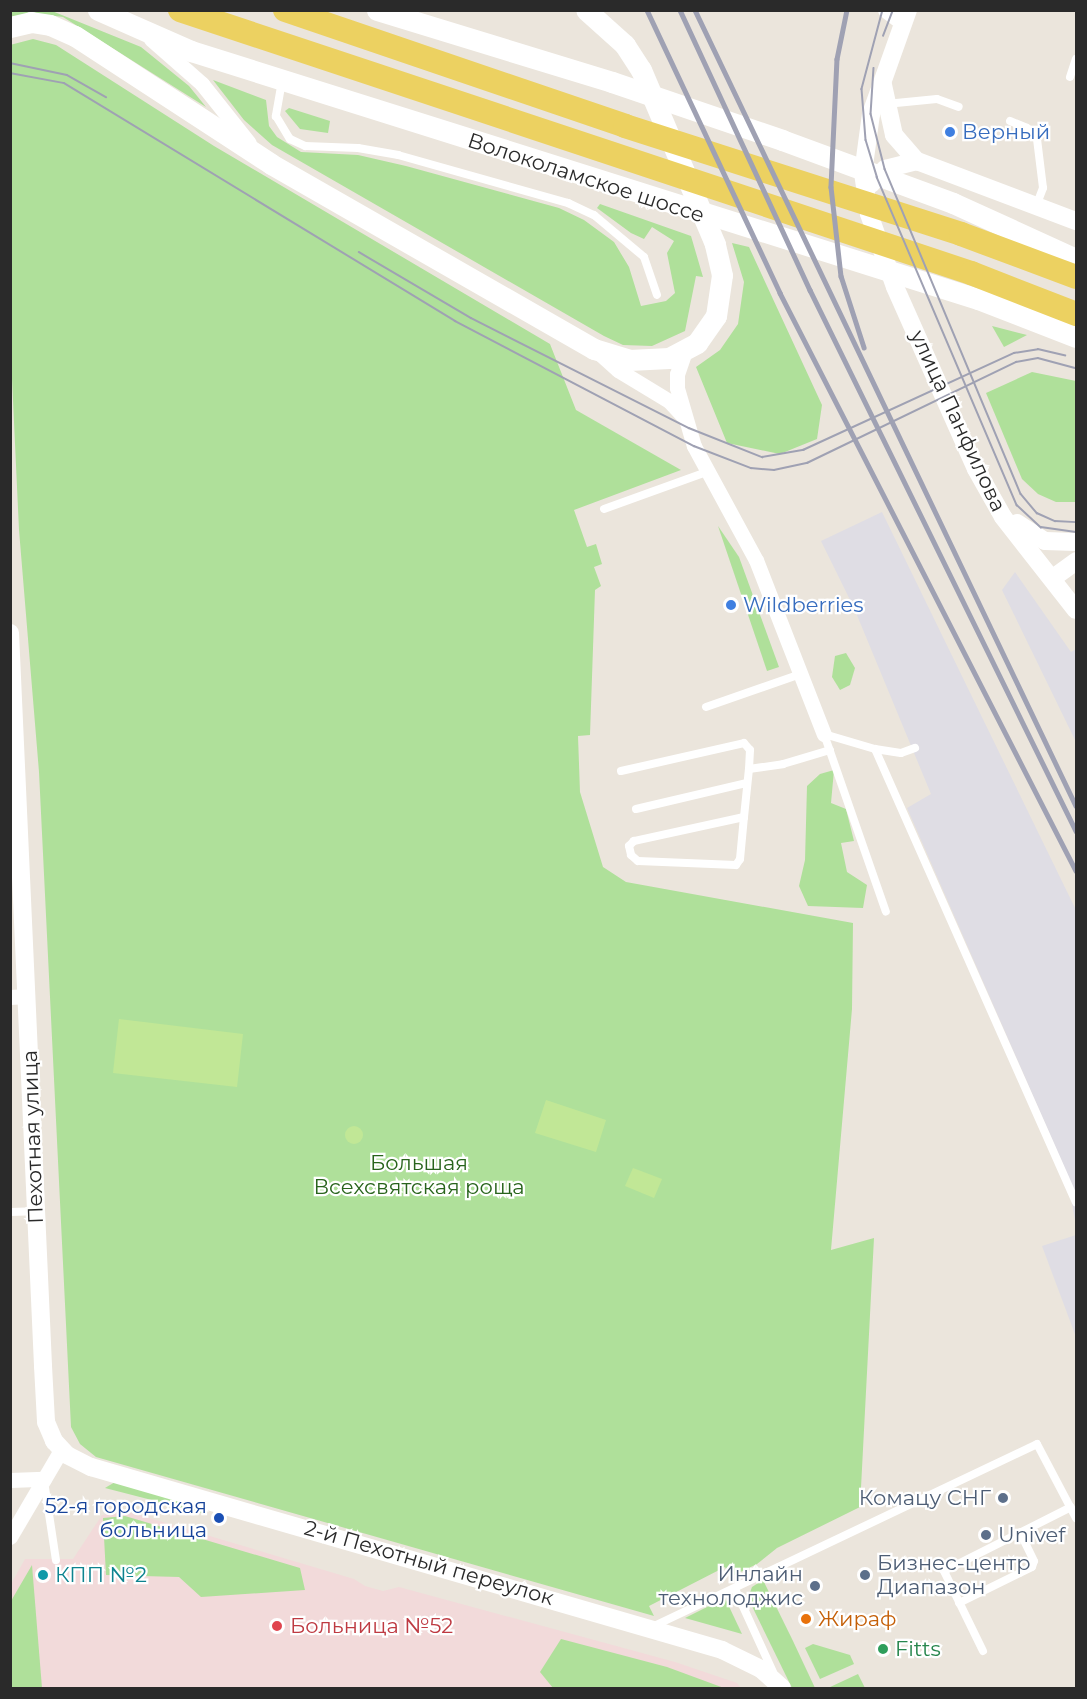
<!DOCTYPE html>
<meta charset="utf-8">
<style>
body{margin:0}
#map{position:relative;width:1087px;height:1699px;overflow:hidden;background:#ebe5dc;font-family:Montserrat,sans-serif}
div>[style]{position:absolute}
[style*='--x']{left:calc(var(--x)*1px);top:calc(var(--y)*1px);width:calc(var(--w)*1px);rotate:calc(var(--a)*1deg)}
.industrial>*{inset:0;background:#dfdde4}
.medical>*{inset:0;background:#f2dada}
.green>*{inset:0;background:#afe09a}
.pitch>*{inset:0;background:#c1e796}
.round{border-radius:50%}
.service>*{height:8px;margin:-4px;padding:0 4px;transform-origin:4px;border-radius:4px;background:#fff}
.minor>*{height:15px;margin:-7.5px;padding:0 7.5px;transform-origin:7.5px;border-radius:7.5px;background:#fff}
.tertiary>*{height:18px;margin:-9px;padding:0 9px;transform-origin:9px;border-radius:9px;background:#fff}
.secondary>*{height:21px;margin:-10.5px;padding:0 10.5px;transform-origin:10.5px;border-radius:10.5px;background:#fff}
.primary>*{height:24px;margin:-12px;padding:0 12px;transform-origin:12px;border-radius:12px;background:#ecd161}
.tram>*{height:1.5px;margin:-0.75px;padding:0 0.75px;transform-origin:0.75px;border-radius:0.75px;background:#9fa1b3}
.rail>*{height:4.5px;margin:-2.25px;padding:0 2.25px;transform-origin:2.25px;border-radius:2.25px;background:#9fa1b3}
.dots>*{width:16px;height:16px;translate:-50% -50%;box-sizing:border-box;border:3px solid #fff;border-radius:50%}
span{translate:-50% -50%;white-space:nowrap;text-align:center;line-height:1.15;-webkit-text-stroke:4.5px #fff;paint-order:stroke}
.shop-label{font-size:21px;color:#366cbe}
.left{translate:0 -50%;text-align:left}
.street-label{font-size:21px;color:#2a2a2a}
.park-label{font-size:21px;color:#28641c}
.service-label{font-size:21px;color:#4e5e75}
.right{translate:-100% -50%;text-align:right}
.transit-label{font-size:21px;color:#164399}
.culture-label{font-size:21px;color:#0d838f}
.food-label{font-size:21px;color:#c56008}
.health-label{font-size:21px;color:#be3a42}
.leisure-label{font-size:21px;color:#27864d}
.frame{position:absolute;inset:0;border:12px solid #2a2a2a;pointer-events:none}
</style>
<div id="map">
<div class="industrial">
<i style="clip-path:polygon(882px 512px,1076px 910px,1076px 1226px,1066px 1171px,907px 808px,931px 794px,854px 608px,821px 541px)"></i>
<i style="clip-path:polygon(1015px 572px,1071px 652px,1076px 649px,1076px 742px,1002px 590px)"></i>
<i style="clip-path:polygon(1076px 1235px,1076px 1337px,1042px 1246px)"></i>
</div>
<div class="medical">
<i style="clip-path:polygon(129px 1512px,354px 1579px,365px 1586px,383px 1591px,399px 1587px,675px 1662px,737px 1683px,741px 1688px,11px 1688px,11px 1584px,25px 1559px,73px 1559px,102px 1515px)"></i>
</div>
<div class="green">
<i style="clip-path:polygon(11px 11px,52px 11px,141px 47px,189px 86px,206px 107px,63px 17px,33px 13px,11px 17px)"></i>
<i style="clip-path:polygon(33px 39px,56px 45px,214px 146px,550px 344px,576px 410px,681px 470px,574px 510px,587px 547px,596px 544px,602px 564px,594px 567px,601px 586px,595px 590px,590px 735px,578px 736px,580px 792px,603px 867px,626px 882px,853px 923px,852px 1009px,831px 1250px,874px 1238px,860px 1507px,777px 1548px,757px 1564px,730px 1577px,725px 1567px,649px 1606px,654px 1616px,96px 1457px,80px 1444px,71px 1427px,39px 772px,19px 530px,11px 357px,10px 45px)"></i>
<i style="clip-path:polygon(213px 80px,266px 100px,269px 126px,277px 137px,301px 152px,358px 155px,406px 166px,559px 208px,584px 220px,614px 242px,629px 267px,641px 306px,666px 301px,675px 293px,667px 253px,674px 241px,652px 227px,644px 239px,631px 233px,597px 208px,600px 204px,691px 236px,703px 277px,696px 276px,685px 331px,652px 346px,623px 345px,604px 336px,272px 145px,244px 120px)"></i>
<i style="clip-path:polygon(289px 108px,330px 121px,328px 133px,300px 129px,285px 111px)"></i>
<i style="clip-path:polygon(732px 243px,749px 247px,822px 405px,817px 439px,780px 454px,727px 443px,696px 367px,720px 350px,738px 324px,744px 282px)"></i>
<i style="clip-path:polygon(992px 326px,1027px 335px,1004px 347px)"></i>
<i style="clip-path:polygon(1032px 372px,1076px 381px,1076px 502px,1056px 502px,1038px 494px,1022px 479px,986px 393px)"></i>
<i style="clip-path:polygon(718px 526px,739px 557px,779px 667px,767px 671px)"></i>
<i style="clip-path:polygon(846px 653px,855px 668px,850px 685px,840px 690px,832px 677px,835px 656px)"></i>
<i style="clip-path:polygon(834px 770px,831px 803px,846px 809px,854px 841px,841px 843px,847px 872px,867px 885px,863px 908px,808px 906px,799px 886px,805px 860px,807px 786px,820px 774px)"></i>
<i style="clip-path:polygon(115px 1482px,205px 1508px,206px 1514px,105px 1488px)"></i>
<i style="clip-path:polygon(125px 1516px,300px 1568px,305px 1590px,201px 1597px,179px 1577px,106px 1575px,103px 1518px)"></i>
<i style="clip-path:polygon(32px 1565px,42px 1688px,11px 1688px,11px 1601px)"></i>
<i style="clip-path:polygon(763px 1580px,793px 1641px,815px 1688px,792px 1688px,748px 1598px,752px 1587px)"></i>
<i style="clip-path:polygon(725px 1598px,742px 1634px,685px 1618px)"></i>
<i style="clip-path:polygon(561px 1639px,667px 1667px,724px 1688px,553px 1688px,540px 1672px)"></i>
<i style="clip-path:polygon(813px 1644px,850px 1655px,854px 1664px,820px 1679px,805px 1648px)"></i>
<i style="clip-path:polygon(858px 1674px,865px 1688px,828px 1688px)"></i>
</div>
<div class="pitch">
<i style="clip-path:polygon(119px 1019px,243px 1034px,237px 1087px,113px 1073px)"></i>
<i style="clip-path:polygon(546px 1100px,606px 1120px,596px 1152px,535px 1133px)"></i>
<i class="round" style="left:345px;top:1126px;width:18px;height:18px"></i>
<i style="clip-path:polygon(633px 1168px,662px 1179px,654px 1198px,625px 1186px)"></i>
</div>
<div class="service">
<i style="--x:1070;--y:77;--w:19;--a:-72"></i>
<i style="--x:282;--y:81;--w:36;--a:100"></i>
<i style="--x:276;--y:116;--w:27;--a:59"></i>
<i style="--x:290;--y:139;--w:17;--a:25"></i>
<i style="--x:305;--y:146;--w:53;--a:2.2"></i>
<i style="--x:358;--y:148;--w:41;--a:9.9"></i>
<i style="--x:398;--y:155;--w:177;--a:15.8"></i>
<i style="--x:568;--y:203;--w:29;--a:25"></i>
<i style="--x:594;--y:215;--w:65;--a:40"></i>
<i style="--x:644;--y:257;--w:40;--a:71.1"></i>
<i style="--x:886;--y:104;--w:51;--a:-5.6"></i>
<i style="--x:937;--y:99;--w:23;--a:20"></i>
<i style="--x:1010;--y:121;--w:18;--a:22"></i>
<i style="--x:1027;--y:128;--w:15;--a:48"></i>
<i style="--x:1037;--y:139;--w:49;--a:83"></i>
<i style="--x:1043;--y:188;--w:19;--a:111"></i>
<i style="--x:604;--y:509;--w:109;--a:-19.9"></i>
<i style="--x:706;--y:707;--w:101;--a:-19.2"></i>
<i style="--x:824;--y:734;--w:188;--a:70.8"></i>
<i style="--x:824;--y:734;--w:53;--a:16.4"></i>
<i style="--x:875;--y:749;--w:26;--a:9"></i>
<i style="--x:901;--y:753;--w:15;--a:-20"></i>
<i style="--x:875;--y:749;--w:496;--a:66.1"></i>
<i style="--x:621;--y:771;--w:126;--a:-12.8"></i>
<i style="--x:744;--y:743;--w:9;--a:49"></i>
<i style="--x:750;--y:750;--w:19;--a:93"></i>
<i style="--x:636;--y:809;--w:114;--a:-13.2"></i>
<i style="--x:744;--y:817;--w:113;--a:167.7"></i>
<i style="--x:634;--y:841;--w:7;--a:135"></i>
<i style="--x:629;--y:846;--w:9;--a:77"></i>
<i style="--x:631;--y:855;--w:9;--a:41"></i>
<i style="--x:638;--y:861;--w:98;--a:2.3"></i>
<i style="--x:736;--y:865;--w:7;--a:-56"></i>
<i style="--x:740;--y:859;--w:42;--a:-84.6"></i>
<i style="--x:744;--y:817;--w:48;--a:-84.1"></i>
<i style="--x:749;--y:769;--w:34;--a:-8"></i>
<i style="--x:783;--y:764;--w:49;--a:-16.6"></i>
<i style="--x:10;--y:1212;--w:25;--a:-2"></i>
<i style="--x:44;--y:1481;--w:80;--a:81.4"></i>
<i style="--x:735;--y:1589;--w:91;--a:65.4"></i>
<i style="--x:959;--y:1603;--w:81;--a:-26.3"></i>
<i style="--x:1032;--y:1567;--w:6;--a:-72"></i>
<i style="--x:1034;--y:1561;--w:32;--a:-116"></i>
<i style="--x:654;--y:1626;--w:424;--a:-25.4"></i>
<i style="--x:1037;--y:1444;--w:84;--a:62.2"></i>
<i style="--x:983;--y:1651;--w:89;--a:-116"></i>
<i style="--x:944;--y:1571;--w:142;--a:-26.7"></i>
</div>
<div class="minor">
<i style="--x:885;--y:10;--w:21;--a:37"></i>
<i style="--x:151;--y:39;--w:68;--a:41.4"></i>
<i style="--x:202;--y:84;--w:75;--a:51.5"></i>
<i style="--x:685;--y:351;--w:24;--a:109"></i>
<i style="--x:677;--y:374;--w:14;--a:90"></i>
<i style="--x:677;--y:388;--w:60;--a:73.7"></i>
<i style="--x:694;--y:446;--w:130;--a:61.5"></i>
<i style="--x:756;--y:560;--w:187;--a:68.7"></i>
<i style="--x:599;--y:353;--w:25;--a:42"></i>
<i style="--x:618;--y:370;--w:60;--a:31.3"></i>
<i style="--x:669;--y:401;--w:19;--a:47"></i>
<i style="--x:10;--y:997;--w:17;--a:-3"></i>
<i style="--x:10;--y:1480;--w:34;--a:-2"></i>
<i style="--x:10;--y:1537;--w:101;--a:-59.6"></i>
</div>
<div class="tertiary">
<i style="--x:908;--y:10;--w:110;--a:109.6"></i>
<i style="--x:871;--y:114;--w:60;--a:97.7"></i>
<i style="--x:863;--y:173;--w:41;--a:81.7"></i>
<i style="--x:869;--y:214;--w:77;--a:70.4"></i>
<i style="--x:895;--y:287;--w:199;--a:66"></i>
<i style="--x:976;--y:469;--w:55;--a:60.6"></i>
<i style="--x:1003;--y:517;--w:118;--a:51.9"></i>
<i style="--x:883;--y:85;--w:51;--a:77.6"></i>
<i style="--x:894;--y:135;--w:35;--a:49"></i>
<i style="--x:917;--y:161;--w:170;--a:20.7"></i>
<i style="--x:871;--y:184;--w:21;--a:-47"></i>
<i style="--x:885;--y:169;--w:33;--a:-14"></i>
<i style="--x:1017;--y:523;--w:33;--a:33"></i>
<i style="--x:1045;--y:541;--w:31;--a:2"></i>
<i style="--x:1053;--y:578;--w:29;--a:-36"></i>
<i style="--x:10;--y:633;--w:734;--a:87.42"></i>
<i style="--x:43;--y:1366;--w:56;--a:86.9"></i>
<i style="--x:46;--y:1422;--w:21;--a:67"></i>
<i style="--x:54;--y:1441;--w:19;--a:47"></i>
<i style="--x:67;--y:1455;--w:27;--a:27"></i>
<i style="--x:91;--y:1467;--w:657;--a:16.17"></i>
<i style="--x:722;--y:1650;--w:43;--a:26"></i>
<i style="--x:761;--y:1669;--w:28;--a:42"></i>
</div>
<div class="secondary">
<i style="--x:98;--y:10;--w:102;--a:23.8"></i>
<i style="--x:191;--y:51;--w:825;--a:17.49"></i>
<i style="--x:978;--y:299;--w:105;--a:21.2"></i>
<i style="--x:377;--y:10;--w:246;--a:17"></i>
<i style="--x:612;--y:82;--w:180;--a:18.8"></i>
<i style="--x:782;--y:140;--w:182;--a:20.2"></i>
<i style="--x:953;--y:203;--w:135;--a:24.5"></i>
<i style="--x:10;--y:27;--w:22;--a:-13"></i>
<i style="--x:31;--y:22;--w:19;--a:9"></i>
<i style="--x:50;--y:25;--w:27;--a:24"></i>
<i style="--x:75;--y:36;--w:234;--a:33.1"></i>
<i style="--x:271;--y:164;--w:372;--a:29.8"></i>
<i style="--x:594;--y:349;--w:37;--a:17"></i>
<i style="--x:629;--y:360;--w:40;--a:-2.9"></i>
<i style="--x:669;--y:358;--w:32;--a:-28"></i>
<i style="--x:697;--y:343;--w:33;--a:-55"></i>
<i style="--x:716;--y:316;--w:41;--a:-81.7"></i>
<i style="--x:722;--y:275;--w:32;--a:-103"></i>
<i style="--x:715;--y:244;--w:189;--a:-113"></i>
<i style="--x:641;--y:70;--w:30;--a:-123"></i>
<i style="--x:625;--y:45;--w:52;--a:-138.1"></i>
</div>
<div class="primary">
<i style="--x:180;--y:10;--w:834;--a:18.39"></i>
<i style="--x:971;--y:273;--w:113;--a:21.3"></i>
<i style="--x:285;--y:10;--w:359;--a:18.8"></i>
<i style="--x:625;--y:126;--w:353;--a:17.8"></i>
<i style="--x:961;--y:234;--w:123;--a:20.5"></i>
</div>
<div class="tram">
<i style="--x:883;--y:10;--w:82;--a:104.9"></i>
<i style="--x:862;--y:89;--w:51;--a:85.5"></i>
<i style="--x:866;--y:140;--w:39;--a:73"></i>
<i style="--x:877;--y:177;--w:357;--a:66.9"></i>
<i style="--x:1017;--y:505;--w:33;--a:43"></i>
<i style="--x:1041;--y:527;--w:35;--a:8"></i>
<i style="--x:883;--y:36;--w:28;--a:-69"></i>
<i style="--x:10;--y:63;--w:58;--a:11.9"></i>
<i style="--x:67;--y:75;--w:45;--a:29.4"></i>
<i style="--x:874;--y:68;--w:46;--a:93.7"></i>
<i style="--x:871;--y:114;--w:57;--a:75.7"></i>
<i style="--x:885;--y:169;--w:352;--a:67.3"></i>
<i style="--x:1021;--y:494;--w:25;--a:50"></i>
<i style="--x:1037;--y:513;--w:20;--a:24"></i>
<i style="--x:1055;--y:521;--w:21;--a:3"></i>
<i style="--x:10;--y:73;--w:55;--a:10.5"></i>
<i style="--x:64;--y:83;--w:458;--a:31.3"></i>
<i style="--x:455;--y:321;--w:270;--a:27.6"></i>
<i style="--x:694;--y:446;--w:61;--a:21.1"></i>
<i style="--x:751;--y:468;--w:23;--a:5"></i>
<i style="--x:774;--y:470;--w:34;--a:-12"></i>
<i style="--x:807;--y:463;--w:232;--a:-25.8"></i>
<i style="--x:1016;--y:362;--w:22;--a:-10"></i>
<i style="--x:1038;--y:358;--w:39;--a:15"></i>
<i style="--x:359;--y:252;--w:130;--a:30.5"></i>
<i style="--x:471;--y:318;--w:244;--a:26.8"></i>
<i style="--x:689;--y:428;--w:79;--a:21.7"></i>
<i style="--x:762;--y:457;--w:42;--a:-9.7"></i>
<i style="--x:803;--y:450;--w:232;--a:-24.7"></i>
<i style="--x:1014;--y:353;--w:24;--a:-9"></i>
<i style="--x:1038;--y:349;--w:28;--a:13"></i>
</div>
<div class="rail">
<i style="--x:647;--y:10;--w:313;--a:64.8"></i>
<i style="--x:780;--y:293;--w:649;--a:62.88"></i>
<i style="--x:680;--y:10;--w:309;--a:65.1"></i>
<i style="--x:810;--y:290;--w:603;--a:63.82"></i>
<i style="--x:695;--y:10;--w:882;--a:64.42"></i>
<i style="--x:847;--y:10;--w:50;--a:101.5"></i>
<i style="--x:837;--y:59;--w:128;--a:92.7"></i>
<i style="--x:831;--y:187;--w:90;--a:83.6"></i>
<i style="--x:841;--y:276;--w:75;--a:72.1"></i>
</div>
<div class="dots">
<i style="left:950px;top:132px;background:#3f7fe0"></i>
<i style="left:731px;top:605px;background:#3f7fe0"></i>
<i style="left:1003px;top:1498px;background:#5c6f8a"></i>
<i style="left:219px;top:1518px;background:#1a4fb4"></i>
<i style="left:986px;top:1535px;background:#5c6f8a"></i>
<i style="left:43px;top:1575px;background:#0f9aa8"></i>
<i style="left:865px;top:1575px;background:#5c6f8a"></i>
<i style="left:815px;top:1586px;background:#5c6f8a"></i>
<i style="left:806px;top:1619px;background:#e8710a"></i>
<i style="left:277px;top:1626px;background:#e0444e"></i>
<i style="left:883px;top:1649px;background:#2e9e5b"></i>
</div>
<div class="shop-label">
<span class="left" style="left:962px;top:132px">Верный</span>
<span class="left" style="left:743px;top:605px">Wildberries</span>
</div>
<div class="street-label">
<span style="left:586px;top:178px;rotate:18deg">Волоколамское шоссе</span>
<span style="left:958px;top:421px;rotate:65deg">улица Панфилова</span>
<span style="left:33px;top:1137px;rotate:-92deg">Пехотная улица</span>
<span style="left:429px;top:1563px;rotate:16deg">2-й Пехотный переулок</span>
</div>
<div class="park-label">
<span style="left:419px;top:1175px">Большая<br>Всехсвятская роща</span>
</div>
<div class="service-label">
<span class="right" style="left:991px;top:1498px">Комацу СНГ</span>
<span class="left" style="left:998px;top:1535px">Univef</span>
<span class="left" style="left:877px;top:1575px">Бизнес-центр<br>Диапазон</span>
<span class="right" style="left:803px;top:1586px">Инлайн<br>технолоджис</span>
</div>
<div class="transit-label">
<span class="right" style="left:207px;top:1518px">52-я городская<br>больница</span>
</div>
<div class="culture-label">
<span class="left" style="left:55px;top:1575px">КПП №2</span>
</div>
<div class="food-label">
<span class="left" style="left:818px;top:1619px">Жираф</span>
</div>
<div class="health-label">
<span class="left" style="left:290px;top:1626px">Больница №52</span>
</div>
<div class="leisure-label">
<span class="left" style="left:895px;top:1649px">Fitts</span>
</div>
<div class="frame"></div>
</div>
